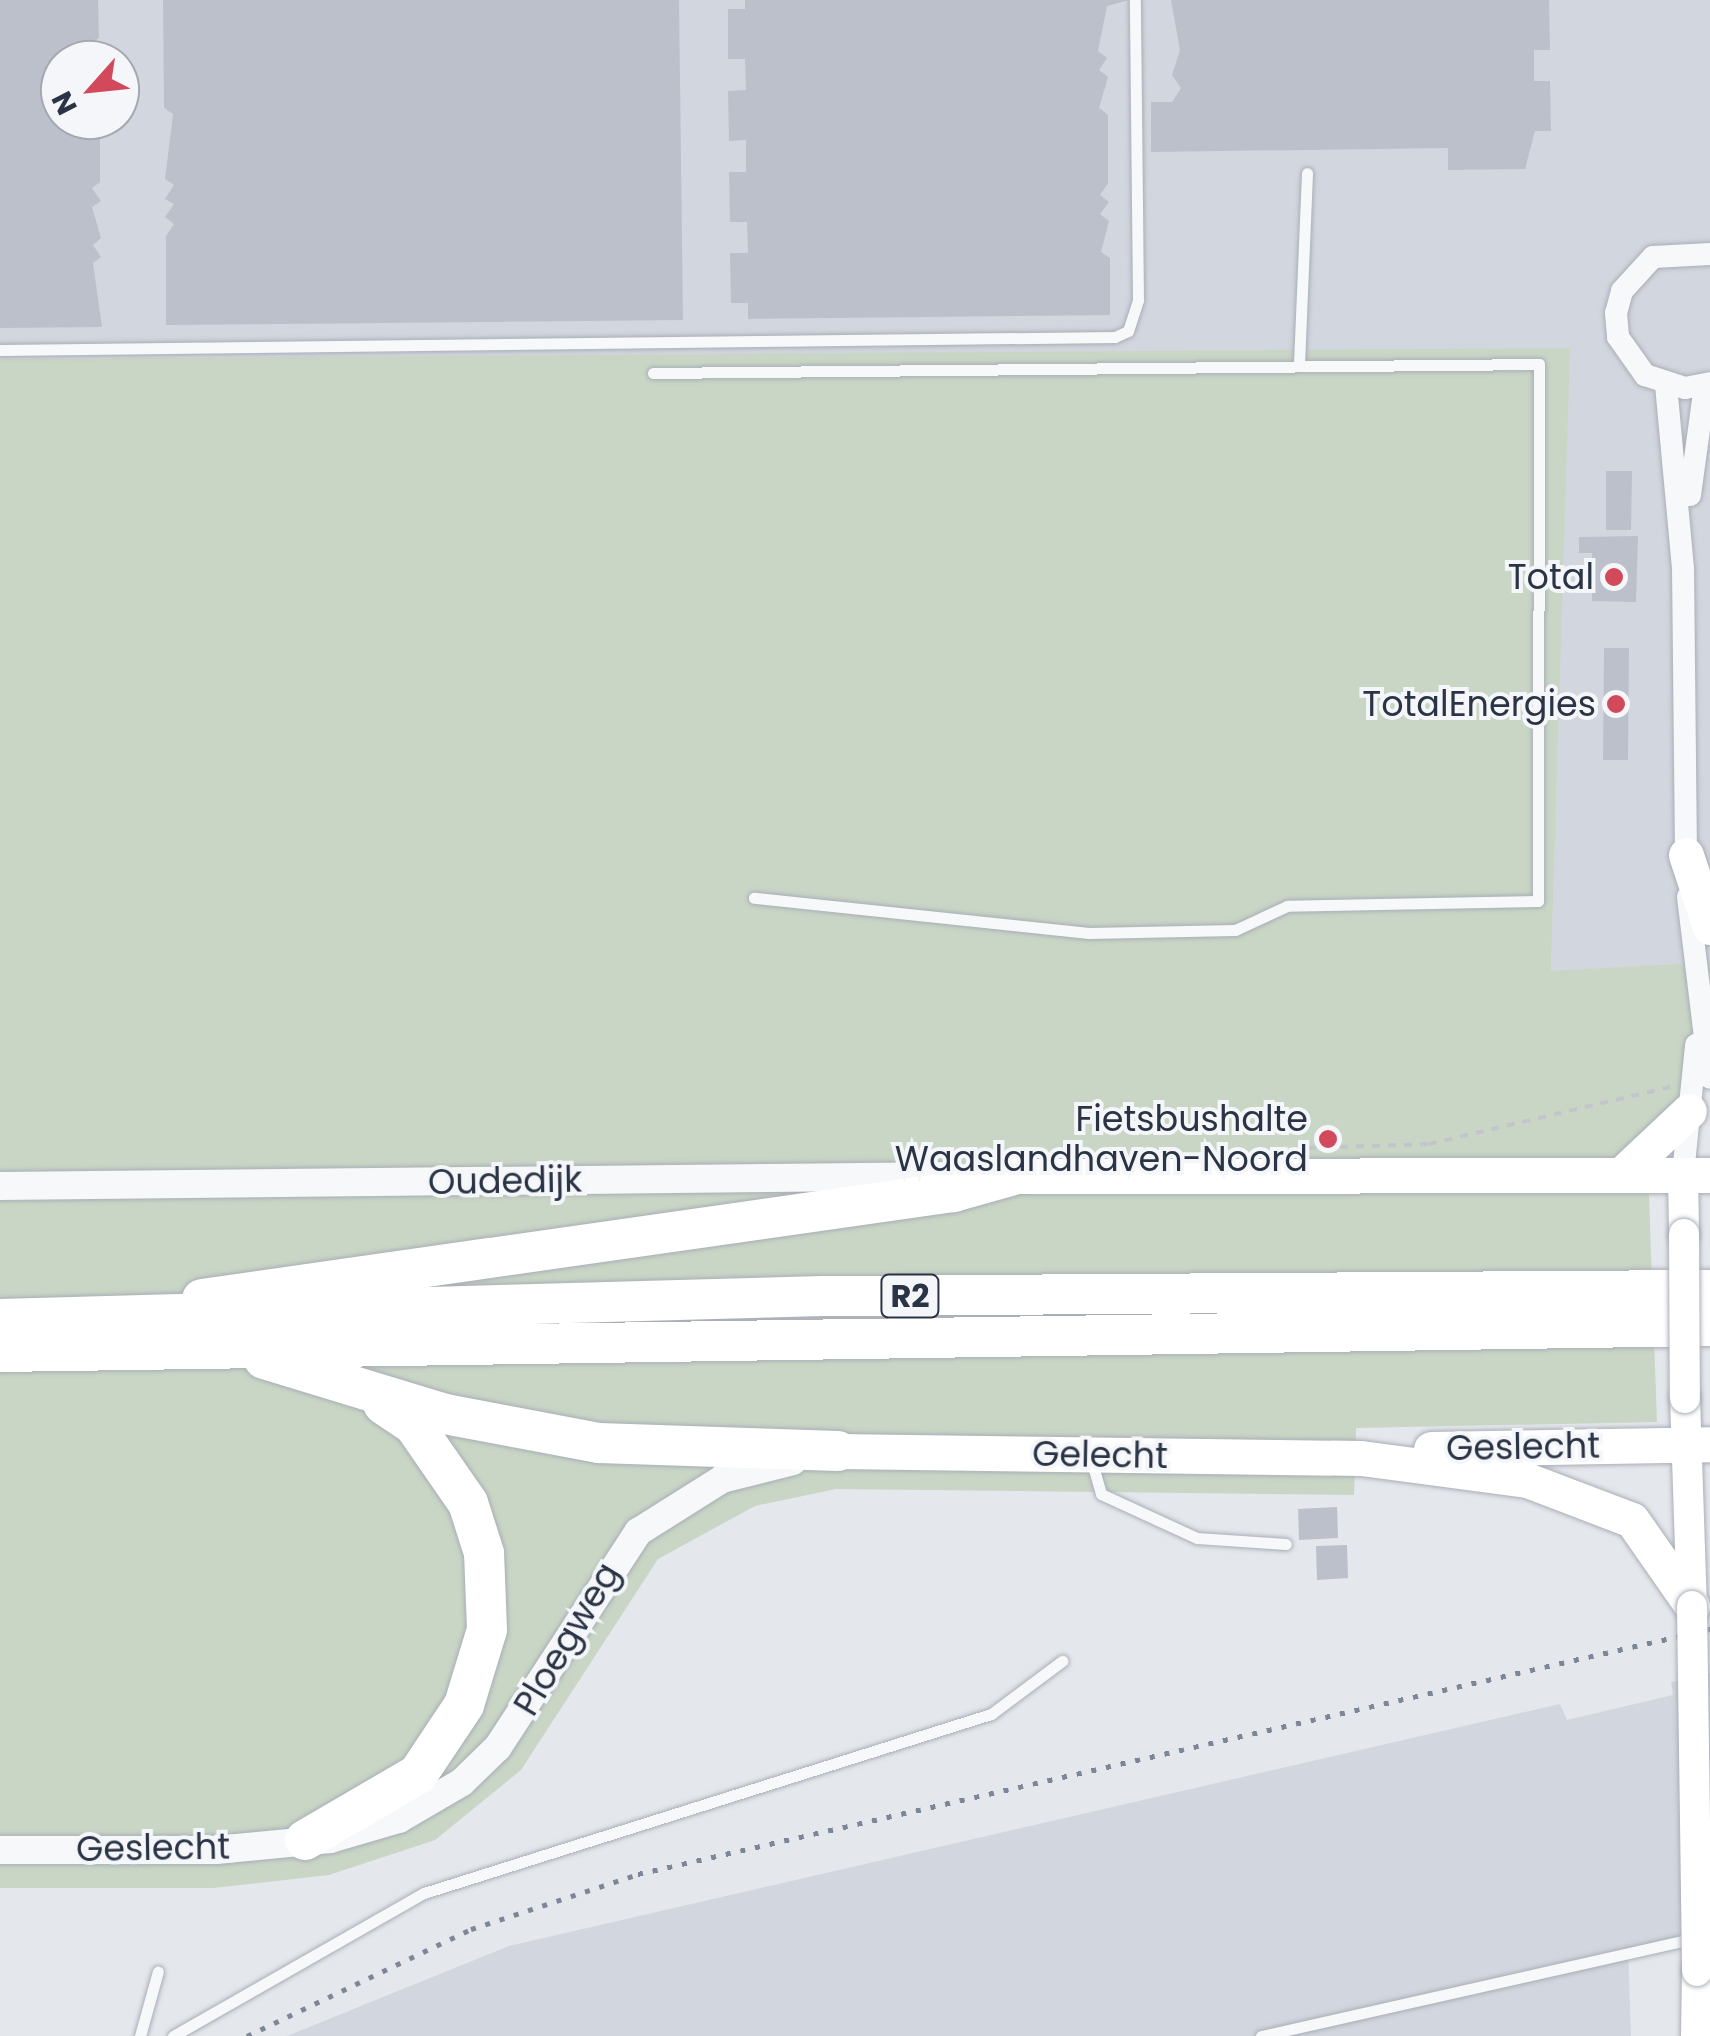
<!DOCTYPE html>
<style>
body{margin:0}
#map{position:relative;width:1710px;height:2036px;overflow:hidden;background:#e4e7ec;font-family:Poppins,sans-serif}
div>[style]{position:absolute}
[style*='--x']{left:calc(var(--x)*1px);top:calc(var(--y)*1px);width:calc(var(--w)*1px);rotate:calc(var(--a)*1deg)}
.built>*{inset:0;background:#d2d6de}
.green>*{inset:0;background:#c9d6c5}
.building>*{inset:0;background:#bbc0ca}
.path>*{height:4px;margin-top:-2px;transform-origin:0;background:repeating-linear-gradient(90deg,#c2c5cb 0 8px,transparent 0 16px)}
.roads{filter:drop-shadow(0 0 2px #a9aeb7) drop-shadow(0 0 2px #a9aeb7)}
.service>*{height:11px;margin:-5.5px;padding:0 5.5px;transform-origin:5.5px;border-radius:5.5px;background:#f7f8fa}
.minor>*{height:22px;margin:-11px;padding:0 11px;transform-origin:11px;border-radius:11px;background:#f7f8fa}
.tertiary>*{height:28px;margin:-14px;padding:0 14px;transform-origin:14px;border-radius:14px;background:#f7f8fa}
.secondary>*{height:30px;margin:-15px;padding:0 15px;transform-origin:15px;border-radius:15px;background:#fff}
.primary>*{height:35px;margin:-17.5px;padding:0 17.5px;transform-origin:17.5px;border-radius:17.5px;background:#fff}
.motorway>*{height:40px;margin:-20px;padding:0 20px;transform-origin:20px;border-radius:20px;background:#fff}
.rail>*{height:5px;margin-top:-2.5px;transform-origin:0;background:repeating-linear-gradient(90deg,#7d8696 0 5px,transparent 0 15px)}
.bridges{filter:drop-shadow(0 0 2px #a9aeb7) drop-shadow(0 0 2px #a9aeb7)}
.secondary-bridge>*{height:30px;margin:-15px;padding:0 15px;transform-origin:15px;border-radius:15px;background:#fff}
.dots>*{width:28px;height:28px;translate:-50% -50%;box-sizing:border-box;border:5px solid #f4f6f9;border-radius:50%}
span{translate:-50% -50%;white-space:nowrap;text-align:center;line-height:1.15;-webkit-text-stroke:8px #f4f6f9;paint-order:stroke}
.shield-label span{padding:2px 8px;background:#f4f6f9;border:2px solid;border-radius:8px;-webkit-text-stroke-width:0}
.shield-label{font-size:32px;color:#2b3445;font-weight:700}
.poi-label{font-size:35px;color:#2b3445}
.right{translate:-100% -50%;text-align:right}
.street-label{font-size:35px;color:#2b3445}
.north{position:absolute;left:40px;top:40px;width:100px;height:100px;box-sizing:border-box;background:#f4f6f9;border:2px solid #a4a8b1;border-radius:50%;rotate:243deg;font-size:28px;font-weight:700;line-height:40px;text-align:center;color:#2b3445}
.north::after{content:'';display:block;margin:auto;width:35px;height:45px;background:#d1495b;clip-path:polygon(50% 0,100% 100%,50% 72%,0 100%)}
</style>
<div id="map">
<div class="built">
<i style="clip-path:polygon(evenodd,0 0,1710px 0,1710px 962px,1551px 972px,1569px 349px,0 359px,0 0,60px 60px,120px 60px,120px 120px,60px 120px,60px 60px)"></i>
<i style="clip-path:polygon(1710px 1674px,1710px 1931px,1628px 1949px,1631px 2036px,287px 2036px,509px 1946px,1560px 1704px,1567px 1720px,1673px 1695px,1671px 1682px)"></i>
</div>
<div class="green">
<i style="clip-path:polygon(1570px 348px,1551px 971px,1710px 962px,1710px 1066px,1647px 1139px,1657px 1422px,1356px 1428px,1354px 1495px,836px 1489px,755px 1506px,658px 1559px,521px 1770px,435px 1840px,329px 1875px,213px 1888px,0 1888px,0 359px)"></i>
</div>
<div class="building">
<i style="clip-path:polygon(0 0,98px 0,99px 38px,90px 44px,99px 57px,60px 60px,60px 120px,91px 120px,100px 132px,100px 182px,92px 188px,101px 201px,92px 207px,101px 238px,93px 245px,101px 257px,93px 263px,102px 327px,0 328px)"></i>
<i style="clip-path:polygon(163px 0,679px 0,683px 320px,166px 325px,166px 236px,174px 224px,165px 217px,174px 204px,165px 199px,174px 185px,165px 179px,173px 114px,164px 108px)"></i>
<i style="clip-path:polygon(745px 0,1129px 0,1107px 6px,1098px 51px,1107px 58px,1099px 70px,1108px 77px,1099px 108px,1108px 115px,1108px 183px,1100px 195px,1109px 202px,1100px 214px,1109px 221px,1101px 252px,1110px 258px,1110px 315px,748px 319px,748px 303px,731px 303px,730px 253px,748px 253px,747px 222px,730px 222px,729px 172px,746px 172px,746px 140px,729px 141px,728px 91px,746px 90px,745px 59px,728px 59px,728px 9px,745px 9px)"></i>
<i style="clip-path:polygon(1171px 0,1549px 0,1550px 50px,1534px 50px,1534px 81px,1550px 81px,1551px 131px,1535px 131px,1525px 169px,1448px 170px,1448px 148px,1151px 152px,1151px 102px,1172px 102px,1181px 88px,1172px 75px,1180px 50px)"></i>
<i style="clip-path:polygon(1606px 471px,1632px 471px,1631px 530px,1606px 530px)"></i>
<i style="clip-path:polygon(1638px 536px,1636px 602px,1592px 601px,1592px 553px,1579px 553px,1579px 537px)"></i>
<i style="clip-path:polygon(1604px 648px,1629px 648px,1628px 760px,1603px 760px)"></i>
<i style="clip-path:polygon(1337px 1507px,1338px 1538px,1299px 1540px,1298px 1509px)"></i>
<i style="clip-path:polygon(1347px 1545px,1348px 1578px,1317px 1580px,1316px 1546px)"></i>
</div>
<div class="path">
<i style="--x:1308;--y:1148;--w:121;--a:-1.9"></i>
<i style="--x:1429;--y:1144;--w:252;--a:-13.3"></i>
<i style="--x:953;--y:1152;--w:30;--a:0"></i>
</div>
<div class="roads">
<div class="service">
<i style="--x:0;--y:350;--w:1115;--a:-0.67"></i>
<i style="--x:1115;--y:337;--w:14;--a:-25"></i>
<i style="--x:1128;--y:331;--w:33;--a:-72"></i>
<i style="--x:1138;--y:300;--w:300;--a:-90.6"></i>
<i style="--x:1299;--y:364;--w:191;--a:-87.6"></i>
<i style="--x:653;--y:373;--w:886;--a:-0.58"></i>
<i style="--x:1539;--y:364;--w:537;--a:90.11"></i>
<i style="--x:1538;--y:901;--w:251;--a:178.9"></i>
<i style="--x:1287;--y:906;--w:57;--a:155.2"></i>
<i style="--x:1235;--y:930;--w:146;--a:178.8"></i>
<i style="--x:1089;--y:933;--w:337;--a:-174"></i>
<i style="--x:1091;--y:1459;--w:36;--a:74"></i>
<i style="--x:1101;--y:1494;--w:106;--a:24.6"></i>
<i style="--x:1197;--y:1538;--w:89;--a:3.9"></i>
<i style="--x:140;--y:2036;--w:67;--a:-74.5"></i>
<i style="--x:173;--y:2036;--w:289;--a:-29.7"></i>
<i style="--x:424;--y:1893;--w:595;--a:-17.52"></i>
<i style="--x:991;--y:1714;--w:89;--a:-36.7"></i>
<i style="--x:1261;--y:2036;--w:446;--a:-12.7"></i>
</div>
<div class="minor">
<i style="--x:1710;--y:254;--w:57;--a:177"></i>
<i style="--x:1653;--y:257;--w:46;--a:132.4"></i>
<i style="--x:1622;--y:291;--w:23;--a:105"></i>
<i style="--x:1616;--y:313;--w:24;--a:85"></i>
<i style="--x:1618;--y:337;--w:47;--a:54.6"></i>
<i style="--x:1645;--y:375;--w:42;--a:18"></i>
<i style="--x:1685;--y:388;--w:25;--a:-11"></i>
<i style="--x:1666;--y:385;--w:184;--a:84.7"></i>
<i style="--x:1683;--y:568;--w:297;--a:89.4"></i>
<i style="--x:1690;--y:495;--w:111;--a:-82.2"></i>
<i style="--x:1688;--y:897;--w:182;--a:83.1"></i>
<i style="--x:1683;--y:1174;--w:130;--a:-84.2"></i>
</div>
<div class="tertiary">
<i style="--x:0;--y:1186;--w:953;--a:-0.6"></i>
<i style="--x:0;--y:1850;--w:216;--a:0"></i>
<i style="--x:216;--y:1850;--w:115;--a:-5.5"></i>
<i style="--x:330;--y:1839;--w:72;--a:-16.2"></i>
<i style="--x:399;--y:1819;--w:73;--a:-30.4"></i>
<i style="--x:462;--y:1782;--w:50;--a:-44.2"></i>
<i style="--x:498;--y:1747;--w:257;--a:-56.9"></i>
<i style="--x:638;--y:1532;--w:99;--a:-32.2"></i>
<i style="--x:722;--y:1479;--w:73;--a:-14.2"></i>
</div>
<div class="secondary">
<i style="--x:1683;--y:1174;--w:60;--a:89"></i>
<i style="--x:1685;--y:1398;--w:208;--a:88.1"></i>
<i style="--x:1696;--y:2036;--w:65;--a:-89.1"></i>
</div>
<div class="primary">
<i style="--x:1686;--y:855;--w:76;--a:71.6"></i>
<i style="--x:1624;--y:1172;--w:89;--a:-43.2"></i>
<i style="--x:1010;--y:1176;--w:700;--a:-0.08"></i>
<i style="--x:1431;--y:1449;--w:279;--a:-1"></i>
<i style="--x:838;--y:1451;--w:523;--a:0.77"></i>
<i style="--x:1361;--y:1458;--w:167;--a:7.5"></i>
<i style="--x:1527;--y:1480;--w:112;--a:20.9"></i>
<i style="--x:1632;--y:1520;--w:105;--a:55.1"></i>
</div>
<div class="motorway">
<i style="--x:202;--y:1299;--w:759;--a:-8.11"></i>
<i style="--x:953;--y:1192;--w:59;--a:-15.7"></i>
<i style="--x:0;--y:1319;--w:823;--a:-1.6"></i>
<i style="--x:823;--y:1296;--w:887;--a:-0.39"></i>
<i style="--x:0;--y:1352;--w:1710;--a:-0.87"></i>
<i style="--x:264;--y:1359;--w:189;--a:16.9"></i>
<i style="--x:445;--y:1414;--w:157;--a:10.7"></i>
<i style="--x:599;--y:1443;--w:239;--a:1.9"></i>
<i style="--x:305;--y:1840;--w:131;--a:-30.3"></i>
<i style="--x:418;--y:1774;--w:83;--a:-56.3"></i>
<i style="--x:464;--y:1705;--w:78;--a:-73"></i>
<i style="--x:487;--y:1630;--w:77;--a:-92.2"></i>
<i style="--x:484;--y:1553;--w:52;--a:-107.7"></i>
<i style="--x:468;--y:1503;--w:95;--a:-124.7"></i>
<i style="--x:414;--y:1425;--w:37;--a:-146"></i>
</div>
</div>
<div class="rail">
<i style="--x:247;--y:2036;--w:248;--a:-25.5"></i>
<i style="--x:471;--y:1929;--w:176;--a:-18.2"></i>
<i style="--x:638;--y:1874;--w:1100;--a:-12.87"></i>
</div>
<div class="bridges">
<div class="secondary-bridge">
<i style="--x:1684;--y:1234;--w:164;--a:89.7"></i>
<i style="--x:1692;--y:1606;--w:365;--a:89.2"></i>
</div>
</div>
<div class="dots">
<i style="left:1614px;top:577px;background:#d1495b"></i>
<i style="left:1616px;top:704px;background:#d1495b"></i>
<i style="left:1328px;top:1139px;background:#d1495b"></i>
</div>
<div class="shield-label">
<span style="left:910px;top:1296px">R2</span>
</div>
<div class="poi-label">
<span class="right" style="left:1594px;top:577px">Total</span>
<span class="right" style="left:1596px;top:704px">TotalEnergies</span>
<span class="right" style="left:1308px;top:1139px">Fietsbushalte<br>Waaslandhaven-Noord</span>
</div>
<div class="street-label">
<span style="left:505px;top:1181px;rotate:-1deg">Oudedijk</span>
<span style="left:1523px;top:1447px;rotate:-1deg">Geslecht</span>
<span style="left:1100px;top:1455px;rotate:1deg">Gelecht</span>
<span style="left:567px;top:1639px;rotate:-59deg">Ploegweg</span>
<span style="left:153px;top:1848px;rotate:-1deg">Geslecht</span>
</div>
<div class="north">N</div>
</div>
